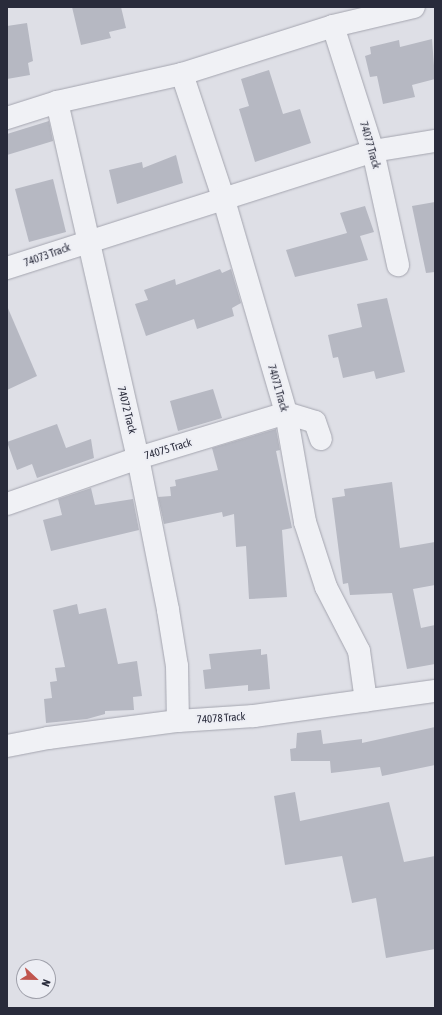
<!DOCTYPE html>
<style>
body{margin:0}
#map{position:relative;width:442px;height:1015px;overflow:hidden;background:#dedfe6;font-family:"Asap Condensed",sans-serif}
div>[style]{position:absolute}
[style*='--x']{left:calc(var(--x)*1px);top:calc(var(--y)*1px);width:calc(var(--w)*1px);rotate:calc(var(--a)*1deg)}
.building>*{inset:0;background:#b6b8c2}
.roads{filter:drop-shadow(0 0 1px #a4a5af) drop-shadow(0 0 1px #a4a5af)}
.street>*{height:22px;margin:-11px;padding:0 11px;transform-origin:11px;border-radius:11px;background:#f0f1f5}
span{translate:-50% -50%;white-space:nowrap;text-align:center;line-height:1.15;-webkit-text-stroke:4px #edeef4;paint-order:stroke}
.street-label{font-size:11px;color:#292b3b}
.frame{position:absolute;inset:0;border:8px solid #292b3b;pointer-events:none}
.north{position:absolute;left:16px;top:959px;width:40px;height:40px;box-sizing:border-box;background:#edeef4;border:1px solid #9fa0aa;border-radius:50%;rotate:112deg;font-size:11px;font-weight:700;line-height:16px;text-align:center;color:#292b3b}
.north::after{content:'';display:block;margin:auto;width:14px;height:18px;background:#c0554e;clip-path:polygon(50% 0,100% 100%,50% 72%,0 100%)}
</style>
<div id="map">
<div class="building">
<i style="clip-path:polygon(72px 7px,121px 7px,126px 28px,109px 32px,111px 38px,81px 45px)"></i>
<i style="clip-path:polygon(27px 23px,33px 61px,28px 63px,30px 75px,7px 79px,7px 26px)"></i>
<i style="clip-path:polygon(432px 39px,435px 79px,412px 85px,415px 97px,383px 104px,377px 76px,370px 77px,365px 56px,371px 54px,370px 47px,399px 40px,400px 47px)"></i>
<i style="clip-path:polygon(269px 70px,283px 114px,300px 109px,311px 143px,255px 162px,239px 109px,249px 106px,241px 79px)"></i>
<i style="clip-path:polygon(49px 121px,53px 141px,7px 155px,7px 134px)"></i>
<i style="clip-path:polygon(176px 155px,183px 183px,117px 204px,109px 170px,142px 162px,143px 168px)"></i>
<i style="clip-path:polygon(53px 179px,66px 232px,29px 242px,15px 189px)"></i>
<i style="clip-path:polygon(435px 202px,435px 272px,426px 273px,412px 206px)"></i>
<i style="clip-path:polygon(365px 206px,374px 232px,360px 236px,368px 260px,295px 277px,286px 250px,347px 233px,340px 213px)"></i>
<i style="clip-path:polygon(220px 269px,222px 273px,231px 269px,241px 303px,232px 308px,234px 316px,197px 329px,194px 319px,146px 336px,135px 304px,148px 300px,144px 290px,175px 279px,176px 285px)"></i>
<i style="clip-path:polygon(387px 298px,405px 372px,376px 379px,374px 371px,343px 378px,338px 357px,333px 358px,328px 335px,362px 327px,357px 304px)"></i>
<i style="clip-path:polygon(7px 306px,37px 376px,7px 390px)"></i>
<i style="clip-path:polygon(213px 389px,222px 418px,178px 431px,170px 401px)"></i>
<i style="clip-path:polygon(57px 424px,66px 448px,91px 439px,94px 458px,37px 478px,32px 464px,17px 470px,7px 442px)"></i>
<i style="clip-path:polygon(276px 429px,280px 450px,276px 451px,292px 528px,282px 530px,287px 597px,249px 599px,246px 546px,236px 547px,234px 514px,223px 517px,222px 512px,164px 524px,158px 497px,171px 496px,170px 487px,176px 486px,175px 480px,218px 470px,212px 448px)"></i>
<i style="clip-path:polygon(392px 482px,400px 548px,435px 542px,435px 585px,413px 589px,421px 628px,435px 625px,435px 664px,407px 669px,392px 593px,350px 595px,348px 583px,343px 584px,332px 498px,345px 496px,344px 489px)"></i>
<i style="clip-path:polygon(91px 488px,95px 505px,133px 499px,139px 530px,51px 551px,43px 520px,62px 515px,58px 499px)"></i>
<i style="clip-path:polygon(77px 604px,79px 614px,106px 608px,118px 664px,137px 661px,142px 696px,133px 697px,134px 710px,105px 711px,105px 714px,87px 719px,46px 723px,44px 699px,52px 698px,50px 682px,57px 681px,55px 668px,65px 667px,53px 610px)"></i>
<i style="clip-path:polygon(261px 649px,261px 655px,267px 654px,270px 689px,248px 691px,248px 685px,205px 689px,203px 670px,211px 669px,209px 654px)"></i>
<i style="clip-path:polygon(435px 727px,435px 765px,382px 776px,380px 767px,331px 773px,330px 761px,291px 761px,290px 749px,296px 748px,297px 733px,321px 730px,323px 744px,362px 739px,362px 743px)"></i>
<i style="clip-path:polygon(295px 792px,300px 821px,389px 802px,404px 862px,435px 856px,435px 949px,386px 958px,376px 898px,352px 903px,342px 856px,285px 865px,274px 796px)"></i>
</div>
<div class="roads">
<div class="street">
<i style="--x:333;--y:26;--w:131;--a:72.3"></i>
<i style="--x:373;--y:151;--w:117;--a:77.6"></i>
<i style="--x:182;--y:74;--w:130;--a:71.6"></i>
<i style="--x:223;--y:197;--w:225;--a:73.7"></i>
<i style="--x:286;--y:413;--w:111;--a:80.1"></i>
<i style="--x:305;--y:522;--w:68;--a:72.1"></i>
<i style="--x:326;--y:587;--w:72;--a:62.7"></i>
<i style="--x:359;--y:651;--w:50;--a:82"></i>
<i style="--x:57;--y:102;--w:365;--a:77.2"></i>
<i style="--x:138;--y:458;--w:155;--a:78.8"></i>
<i style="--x:168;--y:610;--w:57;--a:80.9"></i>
<i style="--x:177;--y:666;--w:55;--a:89"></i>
<i style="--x:7;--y:118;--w:52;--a:-17.7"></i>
<i style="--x:57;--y:102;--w:128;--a:-12.6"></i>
<i style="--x:182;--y:74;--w:158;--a:-17.6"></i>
<i style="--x:333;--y:26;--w:83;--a:-13.2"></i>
<i style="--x:7;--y:268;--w:384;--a:-17.7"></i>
<i style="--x:373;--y:151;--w:63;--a:-9.2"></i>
<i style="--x:7;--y:504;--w:139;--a:-19.3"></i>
<i style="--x:138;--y:458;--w:155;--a:-16.9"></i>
<i style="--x:286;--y:413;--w:30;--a:17"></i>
<i style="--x:315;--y:422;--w:18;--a:71"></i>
<i style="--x:7;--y:746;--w:42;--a:-11"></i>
<i style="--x:48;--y:738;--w:131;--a:-7.5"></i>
<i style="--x:178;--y:721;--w:76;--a:-3.8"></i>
<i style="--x:254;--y:716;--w:183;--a:-7.9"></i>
</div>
</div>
<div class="street-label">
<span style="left:370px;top:145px;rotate:74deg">74077 Track</span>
<span style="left:47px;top:255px;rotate:-20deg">74073 Track</span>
<span style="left:278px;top:388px;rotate:74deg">74071 Track</span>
<span style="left:127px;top:410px;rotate:76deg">74072 Track</span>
<span style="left:168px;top:449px;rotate:-17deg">74075 Track</span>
<span style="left:221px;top:718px;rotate:-4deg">74078 Track</span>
</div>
<div class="frame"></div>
<div class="north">N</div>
</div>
